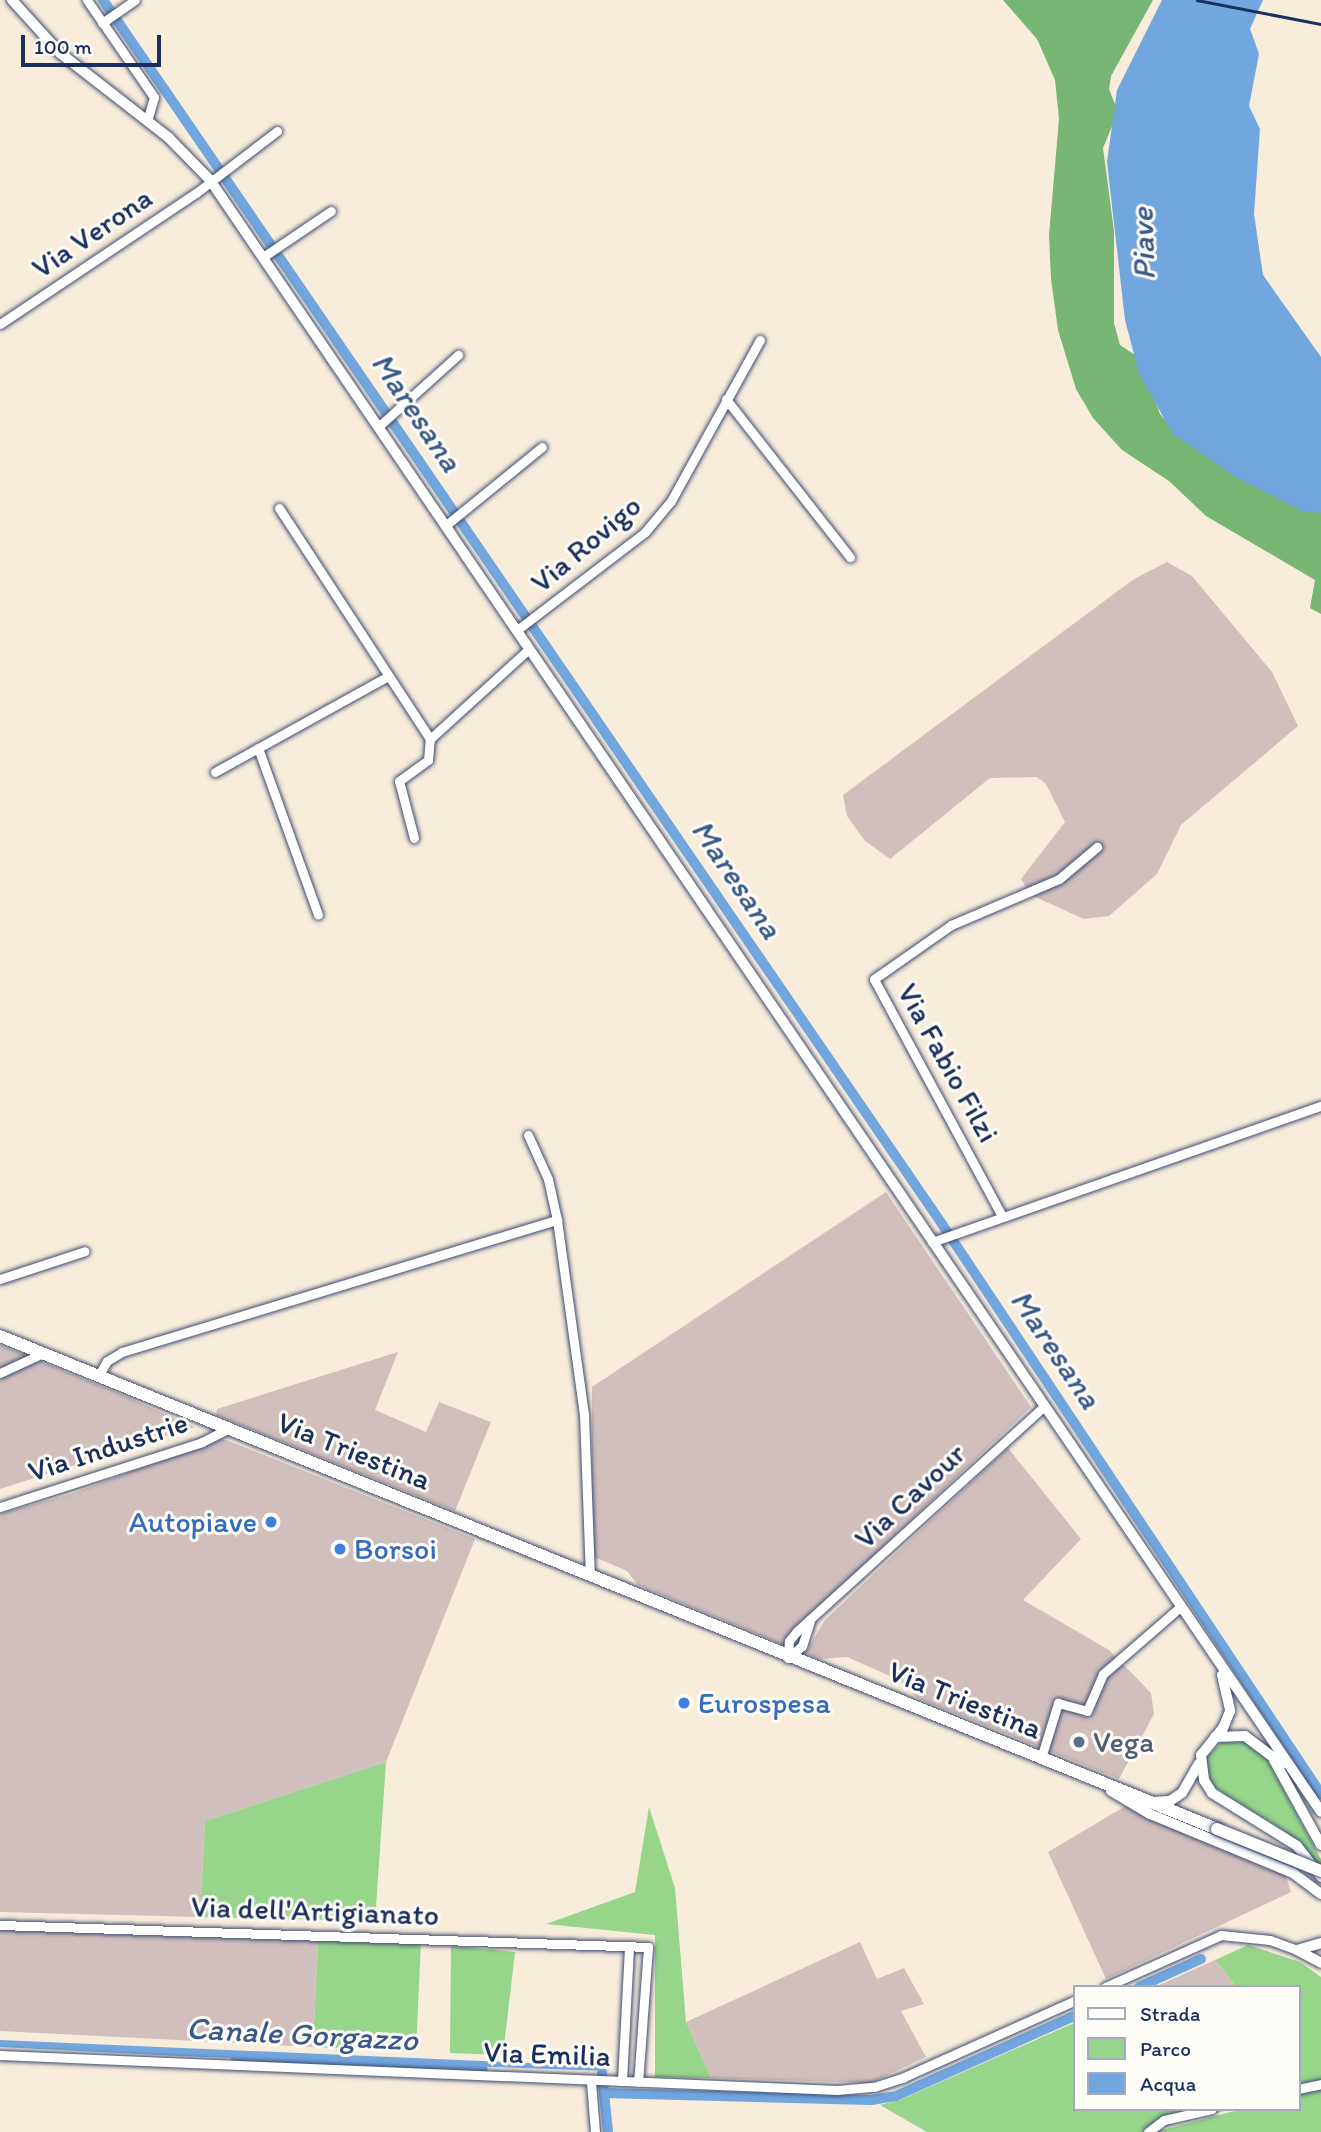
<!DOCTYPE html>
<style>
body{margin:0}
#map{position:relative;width:1321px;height:2132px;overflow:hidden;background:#f8ecdb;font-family:Itim,sans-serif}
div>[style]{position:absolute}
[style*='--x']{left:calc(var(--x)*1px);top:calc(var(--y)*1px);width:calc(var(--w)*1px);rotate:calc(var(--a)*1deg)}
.industrial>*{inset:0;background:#d1bfbd}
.green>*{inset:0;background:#96d58a}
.forest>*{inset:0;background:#78b676}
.water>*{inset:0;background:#72a6de}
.canal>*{height:10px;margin:-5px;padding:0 5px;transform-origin:5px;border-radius:5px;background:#72a6de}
.roads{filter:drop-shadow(0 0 2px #3c4b71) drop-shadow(0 0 2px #3c4b71)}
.minor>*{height:9px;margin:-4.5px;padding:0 4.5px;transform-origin:4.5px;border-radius:4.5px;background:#fff}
.tertiary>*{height:10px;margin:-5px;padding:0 5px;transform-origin:5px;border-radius:5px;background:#fff}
.secondary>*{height:12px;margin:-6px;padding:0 6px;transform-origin:6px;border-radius:6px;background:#fff}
.rail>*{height:2.5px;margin:-1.25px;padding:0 1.25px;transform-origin:1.25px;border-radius:1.25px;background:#1b2f5e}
.bridges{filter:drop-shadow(0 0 2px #3c4b71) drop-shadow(0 0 2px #3c4b71)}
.secondary-bridge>*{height:12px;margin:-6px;padding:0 6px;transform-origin:6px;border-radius:6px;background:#fff}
.dots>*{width:19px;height:19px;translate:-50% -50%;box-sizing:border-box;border:4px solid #fdfcf7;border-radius:50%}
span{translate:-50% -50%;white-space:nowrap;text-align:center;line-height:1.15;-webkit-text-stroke:6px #fdfcf7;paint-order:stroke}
.street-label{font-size:30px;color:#1b2f5e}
.shop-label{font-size:30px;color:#366cbe}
.right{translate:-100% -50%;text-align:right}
.left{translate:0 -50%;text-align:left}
.service-label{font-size:30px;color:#4e5e75}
.water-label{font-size:32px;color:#39598b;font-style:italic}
.legend{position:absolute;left:1073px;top:1985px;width:228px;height:126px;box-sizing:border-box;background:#fdfcf7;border:2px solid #a3aaba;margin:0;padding:9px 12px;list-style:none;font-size:21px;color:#1b2f5e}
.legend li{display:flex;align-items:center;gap:14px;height:35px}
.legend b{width:35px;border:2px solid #a3aaba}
.scale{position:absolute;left:21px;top:35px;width:140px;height:32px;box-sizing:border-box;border:4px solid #1b2f5e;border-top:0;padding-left:9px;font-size:21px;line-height:24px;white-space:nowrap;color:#1b2f5e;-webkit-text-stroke:5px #fdfcf7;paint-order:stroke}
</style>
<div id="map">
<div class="industrial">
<i style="clip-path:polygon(1167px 562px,1192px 576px,1272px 672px,1298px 726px,1181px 825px,1157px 874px,1109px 916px,1084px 919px,1031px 895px,1021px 879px,1065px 822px,1046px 784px,1037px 777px,990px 778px,890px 859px,865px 841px,847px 816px,843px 795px,1134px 579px)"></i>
<i style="clip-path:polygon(886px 1192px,1031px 1407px,816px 1610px,792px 1648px,638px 1585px,627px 1571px,592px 1556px,592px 1387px)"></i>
<i style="clip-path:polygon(0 1345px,123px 1395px,194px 1427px,0 1489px)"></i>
<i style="clip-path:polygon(398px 1352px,375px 1410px,426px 1432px,439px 1402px,491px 1422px,455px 1511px,216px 1415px,217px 1409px)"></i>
<i style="clip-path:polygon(221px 1438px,475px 1539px,386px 1762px,205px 1821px,200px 1917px,0 1912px,0 1514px,71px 1494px)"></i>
<i style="clip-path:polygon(1008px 1448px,1081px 1539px,1023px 1600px,1109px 1650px,1151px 1693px,1154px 1714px,1119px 1779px,917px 1698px,899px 1680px,847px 1657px,820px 1659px,805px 1653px,825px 1620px)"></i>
<i style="clip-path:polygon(1129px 1804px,1282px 1865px,1291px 1892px,1106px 1979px,1048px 1852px)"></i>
<i style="clip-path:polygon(0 1930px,318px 1941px,313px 2047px,0 2031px)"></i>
<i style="clip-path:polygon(860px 1942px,877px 1979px,904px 1968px,924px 2004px,901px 2011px,926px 2057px,871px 2083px,711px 2078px,686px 2022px)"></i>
<i style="clip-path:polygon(1215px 1960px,1237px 1987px,1155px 1987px)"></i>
</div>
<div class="green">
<i style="clip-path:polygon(1226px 1738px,1239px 1738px,1266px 1757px,1321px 1859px,1321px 1867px,1285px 1831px,1209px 1784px,1206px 1758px)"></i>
<i style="clip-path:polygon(386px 1762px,375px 1921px,200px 1917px,205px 1821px)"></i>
<i style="clip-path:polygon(649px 1807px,675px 1888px,686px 2022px,711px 2078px,655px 2077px,655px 1935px,546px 1924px,635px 1892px)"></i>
<i style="clip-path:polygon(318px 1941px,421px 1941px,416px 2052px,313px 2047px)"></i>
<i style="clip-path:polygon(1248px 1945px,1300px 1962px,1321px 1977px,1321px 2132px,1155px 2132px,1242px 2109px,1298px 2109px,1298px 1987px,1237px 1987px,1215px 1960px)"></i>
<i style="clip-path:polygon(451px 1946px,515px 1952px,503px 2055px,450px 2053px)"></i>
<i style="clip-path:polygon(1074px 2023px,1074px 2109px,1234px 2109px,1157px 2126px,1153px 2132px,927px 2132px,880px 2105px,900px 2100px)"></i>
</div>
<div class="forest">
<i style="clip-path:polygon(1003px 0,1153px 0,1111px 76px,1109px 89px,1118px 112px,1103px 148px,1114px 231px,1114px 323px,1120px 345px,1135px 355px,1145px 372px,1160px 414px,1177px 433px,1321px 505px,1321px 614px,1310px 608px,1315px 580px,1206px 516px,1169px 481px,1122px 450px,1093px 418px,1076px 389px,1058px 330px,1051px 279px,1049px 235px,1059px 119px,1055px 80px,1037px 39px)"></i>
</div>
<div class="water">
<i style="clip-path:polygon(1162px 0,1263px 0,1250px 29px,1259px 54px,1249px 106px,1260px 129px,1254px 214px,1263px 275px,1321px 357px,1321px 513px,1302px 511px,1234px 476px,1172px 433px,1139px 373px,1125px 320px,1107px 162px,1117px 90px)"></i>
<i style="clip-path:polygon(0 2040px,598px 2066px,609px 2071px,179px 2056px,0 2047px)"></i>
</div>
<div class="canal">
<i style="--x:103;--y:0;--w:1484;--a:55.57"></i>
<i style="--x:942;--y:1224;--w:685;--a:56.38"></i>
<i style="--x:1139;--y:1987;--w:68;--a:-24.3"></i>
<i style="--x:236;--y:2058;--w:247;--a:2.5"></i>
<i style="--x:602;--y:2073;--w:59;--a:84.2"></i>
<i style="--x:604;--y:2093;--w:267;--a:1.5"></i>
<i style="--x:871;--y:2100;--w:25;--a:-9"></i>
<i style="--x:896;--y:2096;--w:195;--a:-24.2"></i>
</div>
<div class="roads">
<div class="minor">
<i style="--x:87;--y:0;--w:118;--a:55.4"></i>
<i style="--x:154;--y:97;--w:25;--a:106"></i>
<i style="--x:102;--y:23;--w:40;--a:-34.9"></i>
<i style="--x:263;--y:257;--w:82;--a:-34.1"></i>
<i style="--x:0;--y:324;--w:236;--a:-33.8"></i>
<i style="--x:196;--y:193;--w:102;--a:-37.4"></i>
<i style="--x:726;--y:399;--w:201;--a:51.9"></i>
<i style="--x:378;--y:427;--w:108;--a:-42"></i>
<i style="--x:279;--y:508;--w:276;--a:56.8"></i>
<i style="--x:430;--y:739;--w:134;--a:-42.3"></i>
<i style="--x:445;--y:526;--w:125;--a:-39.2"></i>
<i style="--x:517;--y:630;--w:161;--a:-37.4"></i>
<i style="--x:645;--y:532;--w:40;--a:-50"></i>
<i style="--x:671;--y:501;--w:184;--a:-61.1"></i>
<i style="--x:258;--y:748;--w:177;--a:70.2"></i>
<i style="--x:215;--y:772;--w:198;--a:-29"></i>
<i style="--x:414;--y:838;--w:59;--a:-104.7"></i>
<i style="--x:399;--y:781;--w:36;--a:-36"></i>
<i style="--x:428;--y:760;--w:21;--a:-85"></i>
<i style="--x:528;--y:1135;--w:48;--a:65.6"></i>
<i style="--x:548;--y:1179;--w:42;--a:77.6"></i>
<i style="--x:1002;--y:1216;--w:269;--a:-118.4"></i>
<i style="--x:874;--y:979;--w:94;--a:-35"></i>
<i style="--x:951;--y:925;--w:117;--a:-23.1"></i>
<i style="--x:1059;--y:879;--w:50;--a:-40.1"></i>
<i style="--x:932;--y:1242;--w:412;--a:-19.3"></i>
<i style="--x:0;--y:1279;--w:89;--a:-18.2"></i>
<i style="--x:0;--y:1373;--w:47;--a:-24.9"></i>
<i style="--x:98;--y:1377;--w:18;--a:-61"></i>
<i style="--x:107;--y:1361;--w:17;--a:-31"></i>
<i style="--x:122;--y:1352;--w:455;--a:-16.9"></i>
<i style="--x:557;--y:1220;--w:196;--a:82.1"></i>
<i style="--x:584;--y:1414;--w:162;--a:87.9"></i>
<i style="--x:0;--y:1507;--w:212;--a:-17.8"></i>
<i style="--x:202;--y:1442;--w:30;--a:-27"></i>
<i style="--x:788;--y:1658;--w:17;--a:-87"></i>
<i style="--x:789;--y:1641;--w:13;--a:-51"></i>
<i style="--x:797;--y:1631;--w:334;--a:-42.3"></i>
<i style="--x:788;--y:1658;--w:18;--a:-41"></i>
<i style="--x:802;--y:1646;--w:25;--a:-72"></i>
<i style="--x:1041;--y:1758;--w:58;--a:-72.8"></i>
<i style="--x:1058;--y:1703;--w:30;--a:15"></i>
<i style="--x:1087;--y:1711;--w:40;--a:-66.6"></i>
<i style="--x:1103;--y:1674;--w:102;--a:-41"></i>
<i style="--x:0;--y:1925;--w:648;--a:1.94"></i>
<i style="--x:648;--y:1947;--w:135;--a:94.2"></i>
<i style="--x:1105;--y:1987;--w:127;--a:-24.1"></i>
<i style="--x:1221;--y:1935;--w:49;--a:5.8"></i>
<i style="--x:1270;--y:1940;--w:29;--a:20"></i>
<i style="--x:0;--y:2055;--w:838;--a:2.39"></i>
<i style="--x:837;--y:2090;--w:37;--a:-5"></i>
<i style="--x:874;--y:2087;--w:32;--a:-18"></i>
<i style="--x:904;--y:2077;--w:186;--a:-24.1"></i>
<i style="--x:622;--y:2081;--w:135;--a:-87"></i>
<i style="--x:591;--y:2082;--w:50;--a:85.4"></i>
<i style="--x:1298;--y:2089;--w:24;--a:-12"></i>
<i style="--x:1148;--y:2132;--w:20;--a:-37"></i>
<i style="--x:1164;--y:2120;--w:49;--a:-12.9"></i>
</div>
<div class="tertiary">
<i style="--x:12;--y:0;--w:72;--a:47.8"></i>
<i style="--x:60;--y:53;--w:138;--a:37.9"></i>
<i style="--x:169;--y:138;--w:59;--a:45.7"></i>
<i style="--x:210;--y:180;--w:1974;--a:55.75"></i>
<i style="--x:1222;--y:1675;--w:37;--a:77"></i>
<i style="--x:1230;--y:1711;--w:18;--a:112"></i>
<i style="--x:1223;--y:1728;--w:35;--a:129"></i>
<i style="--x:1201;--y:1755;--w:25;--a:83"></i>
<i style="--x:1204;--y:1780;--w:15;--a:58"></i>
<i style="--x:1212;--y:1793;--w:100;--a:31.9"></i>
<i style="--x:1297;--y:1846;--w:39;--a:52"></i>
<i style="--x:1215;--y:1737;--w:30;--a:-2"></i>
<i style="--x:1245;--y:1736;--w:46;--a:37.1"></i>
<i style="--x:1274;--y:1760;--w:97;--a:61.1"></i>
<i style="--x:1111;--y:1791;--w:45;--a:30.5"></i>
<i style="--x:1150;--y:1814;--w:155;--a:22.4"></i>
<i style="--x:1293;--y:1873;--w:35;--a:37"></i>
<i style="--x:1152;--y:1802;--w:18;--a:-3"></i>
<i style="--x:1170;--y:1801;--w:14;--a:-34"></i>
<i style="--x:1182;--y:1793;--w:34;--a:-60"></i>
<i style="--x:1297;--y:1950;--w:27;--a:28"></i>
<i style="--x:1297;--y:1950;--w:25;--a:-16"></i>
</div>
<div class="secondary">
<i style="--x:0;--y:1336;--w:1313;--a:22.05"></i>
</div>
</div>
<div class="rail">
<i style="--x:1197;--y:0;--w:126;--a:11"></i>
</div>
<div class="bridges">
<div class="secondary-bridge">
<i style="--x:1217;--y:1829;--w:112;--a:22"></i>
</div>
</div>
<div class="dots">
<i style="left:271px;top:1522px;background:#3f7fe0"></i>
<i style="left:340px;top:1549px;background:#3f7fe0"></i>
<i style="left:684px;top:1703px;background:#3f7fe0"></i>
<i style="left:1079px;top:1742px;background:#5c6f8a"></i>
</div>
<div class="street-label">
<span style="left:92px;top:233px;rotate:-34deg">Via Verona</span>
<span style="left:586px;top:544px;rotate:-40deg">Via Rovigo</span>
<span style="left:948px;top:1063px;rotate:61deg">Via Fabio Filzi</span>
<span style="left:108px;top:1447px;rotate:-18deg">Via Industrie</span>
<span style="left:354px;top:1451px;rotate:22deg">Via Triestina</span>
<span style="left:910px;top:1496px;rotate:-43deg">Via Cavour</span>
<span style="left:965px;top:1700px;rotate:22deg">Via Triestina</span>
<span style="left:315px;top:1911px;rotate:2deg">Via dell'Artigianato</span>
<span style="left:547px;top:2054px;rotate:2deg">Via Emilia</span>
</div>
<div class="shop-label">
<span class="right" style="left:257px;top:1522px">Autopiave</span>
<span class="left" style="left:354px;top:1549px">Borsoi</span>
<span class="left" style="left:698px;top:1703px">Eurospesa</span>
</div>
<div class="service-label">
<span class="left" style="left:1093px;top:1742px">Vega</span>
</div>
<div class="water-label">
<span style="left:1143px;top:244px;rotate:-92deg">Piave</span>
<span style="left:417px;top:412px;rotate:56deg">Maresana</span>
<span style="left:737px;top:879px;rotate:56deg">Maresana</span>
<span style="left:1056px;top:1349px;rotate:56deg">Maresana</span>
<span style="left:302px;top:2034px;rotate:3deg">Canale Gorgazzo</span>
</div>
<ul class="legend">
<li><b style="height:9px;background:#fff"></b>Strada</li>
<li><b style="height:19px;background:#96d58a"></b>Parco</li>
<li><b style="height:19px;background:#72a6de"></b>Acqua</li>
</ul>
<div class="scale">100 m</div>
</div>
